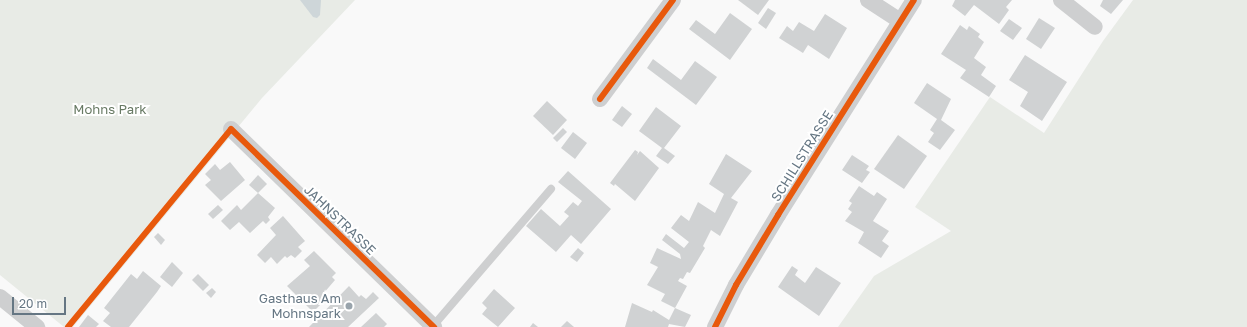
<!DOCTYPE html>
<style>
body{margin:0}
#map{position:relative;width:1247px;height:327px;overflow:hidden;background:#f9f9f9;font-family:"Golos Text",sans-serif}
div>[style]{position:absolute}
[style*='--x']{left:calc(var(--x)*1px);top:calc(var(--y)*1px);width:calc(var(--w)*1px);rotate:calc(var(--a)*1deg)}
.green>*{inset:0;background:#e8ebe6}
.water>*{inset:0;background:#ced6d9}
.building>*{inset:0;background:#d0d2d3}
.lane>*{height:8px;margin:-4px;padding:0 4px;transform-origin:4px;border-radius:4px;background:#cecfd0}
.street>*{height:16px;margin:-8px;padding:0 8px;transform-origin:8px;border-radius:8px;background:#cecfd0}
.cycleway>*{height:6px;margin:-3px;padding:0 3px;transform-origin:3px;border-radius:3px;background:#e8590c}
.dots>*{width:11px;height:11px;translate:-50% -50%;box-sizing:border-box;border:2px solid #fff;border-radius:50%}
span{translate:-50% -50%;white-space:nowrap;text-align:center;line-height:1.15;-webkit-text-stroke:4px #fff;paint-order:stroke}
.park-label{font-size:13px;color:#687a64}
.street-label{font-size:13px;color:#657683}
.poi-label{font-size:13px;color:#657683}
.right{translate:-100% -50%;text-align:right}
.scale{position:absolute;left:12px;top:297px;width:54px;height:18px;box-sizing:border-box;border:2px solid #657683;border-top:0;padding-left:5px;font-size:12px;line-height:14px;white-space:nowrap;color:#657683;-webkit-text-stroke:3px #fff;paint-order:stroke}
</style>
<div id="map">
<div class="green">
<i style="clip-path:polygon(0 0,355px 0,262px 98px,73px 327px,64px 327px,0 275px)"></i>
<i style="clip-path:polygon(1133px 0,1247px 0,1247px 327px,838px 327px,874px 276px,951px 231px,915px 207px,990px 97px,1044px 133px,1103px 41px)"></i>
</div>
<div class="water">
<i style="clip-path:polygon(300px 0,321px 0,320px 15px,317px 18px,313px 17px)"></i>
</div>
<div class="building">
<i style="clip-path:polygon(738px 0,769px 0,758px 15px)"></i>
<i style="clip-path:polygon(955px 0,1012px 0,1006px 7px,1009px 10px,999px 24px,974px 5px,965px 16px,952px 6px)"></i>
<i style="clip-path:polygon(1103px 0,1123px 0,1111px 14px,1100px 6px)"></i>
<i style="clip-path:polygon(768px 8px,776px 13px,766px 29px,758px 23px)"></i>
<i style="clip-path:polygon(730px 13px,752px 29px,730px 60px,689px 29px,696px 20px,715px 34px)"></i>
<i style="clip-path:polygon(825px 14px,847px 28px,829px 59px,808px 45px,803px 53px,779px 38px,787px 26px,793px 31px,799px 22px,814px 31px)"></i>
<i style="clip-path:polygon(1039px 18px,1055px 28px,1041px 49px,1026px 39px)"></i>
<i style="clip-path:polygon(1009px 19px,1022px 28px,1013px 40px,1000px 31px)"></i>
<i style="clip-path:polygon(960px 25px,967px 30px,969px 26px,980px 34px,978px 37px,984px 42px,974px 58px,986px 67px,981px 75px,996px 86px,989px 97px,960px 78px,966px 70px,941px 54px)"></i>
<i style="clip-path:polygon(1025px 55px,1067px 82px,1042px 121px,1020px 106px,1028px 92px,1009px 80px)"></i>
<i style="clip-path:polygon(653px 59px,681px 80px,695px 61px,717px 77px,696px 105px,647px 68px)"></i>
<i style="clip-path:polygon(927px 83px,951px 99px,941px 120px,955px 130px,940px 150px,928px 142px,934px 133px,930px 130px,937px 119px,914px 103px)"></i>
<i style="clip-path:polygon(547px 101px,567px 120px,553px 135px,533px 116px)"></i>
<i style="clip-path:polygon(622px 106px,632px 114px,622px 127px,612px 120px)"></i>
<i style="clip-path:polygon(656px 107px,681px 126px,664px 148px,675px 156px,668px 164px,656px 156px,662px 148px,639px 131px)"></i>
<i style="clip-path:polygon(563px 128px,567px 132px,557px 142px,553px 138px)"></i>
<i style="clip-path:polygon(573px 132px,587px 143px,575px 159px,561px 148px)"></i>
<i style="clip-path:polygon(898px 135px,927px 156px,904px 189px,874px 169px)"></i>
<i style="clip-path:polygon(635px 150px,638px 152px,637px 155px,640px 151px,659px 168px,635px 201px,615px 184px,614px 186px,610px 183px)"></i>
<i style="clip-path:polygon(726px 154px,752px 171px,731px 198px,738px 202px,720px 236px,711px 230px,703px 246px,705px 248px,690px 273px,687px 272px,683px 279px,680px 278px,678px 281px,687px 286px,675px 308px,661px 301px,665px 294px,647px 285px,658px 267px,650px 263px,657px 248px,681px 259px,680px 254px,662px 240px,666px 234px,684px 248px,689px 242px,671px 228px,681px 215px,689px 221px,698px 202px,715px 213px,724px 194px,709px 184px)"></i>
<i style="clip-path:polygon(852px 155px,869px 166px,866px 170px,870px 172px,862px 183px,842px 170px)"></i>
<i style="clip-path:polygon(230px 162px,245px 180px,221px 201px,205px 185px,211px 180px,205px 174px,215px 164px,220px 170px)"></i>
<i style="clip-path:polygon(568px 171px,611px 209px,581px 244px,571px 235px,556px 252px,526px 226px,541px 209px,560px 226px,569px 216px,564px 212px,573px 202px,578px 206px,582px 201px,558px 182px)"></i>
<i style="clip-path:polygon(258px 175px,267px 184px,258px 193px,249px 185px)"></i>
<i style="clip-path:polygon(859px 186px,874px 196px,877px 192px,887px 199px,873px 221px,889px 231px,882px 241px,889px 246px,881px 258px,858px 243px,864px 232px,845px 221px,852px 212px,848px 209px,852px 203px,849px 201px)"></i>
<i style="clip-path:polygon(258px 193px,275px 208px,268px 217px,270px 220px,266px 224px,263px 221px,250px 233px,239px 222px,230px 230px,221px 221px,237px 205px,241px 210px)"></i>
<i style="clip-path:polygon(218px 205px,223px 210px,213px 219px,208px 214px)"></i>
<i style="clip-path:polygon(283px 216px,305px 241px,298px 247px,302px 251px,295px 258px,291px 255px,287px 258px,285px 256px,277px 264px,271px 257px,265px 263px,257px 255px,276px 235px,270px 228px)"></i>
<i style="clip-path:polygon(158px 233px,165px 240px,161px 245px,154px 237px)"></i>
<i style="clip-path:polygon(578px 248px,584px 253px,577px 262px,570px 257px)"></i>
<i style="clip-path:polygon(314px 251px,336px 273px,332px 277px,335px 280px,323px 294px,327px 298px,313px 312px,287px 286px,310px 266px,304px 260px)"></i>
<i style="clip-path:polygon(172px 262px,183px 273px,172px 287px,160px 277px)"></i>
<i style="clip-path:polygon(792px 266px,798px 270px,795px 275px,805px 283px,816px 267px,841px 283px,819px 316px,778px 287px)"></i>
<i style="clip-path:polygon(143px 271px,161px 286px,157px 292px,129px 327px,111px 327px,103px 321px,110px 313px,104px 308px,131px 274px,137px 279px)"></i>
<i style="clip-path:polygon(198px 274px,209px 285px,203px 291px,192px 280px)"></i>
<i style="clip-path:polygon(349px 286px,359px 297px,361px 295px,366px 299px,373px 292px,379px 298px,348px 327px,309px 327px)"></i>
<i style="clip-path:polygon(212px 288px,216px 292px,211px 298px,206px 293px)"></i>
<i style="clip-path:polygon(494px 289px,515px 308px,498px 327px,482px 314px,487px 308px,482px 303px)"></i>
<i style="clip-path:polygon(632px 303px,652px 312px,653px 310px,669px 320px,675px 308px,691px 315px,685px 327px,669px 324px,668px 327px,625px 327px)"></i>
<i style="clip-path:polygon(376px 313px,387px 324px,384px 327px,361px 327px)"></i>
<i style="clip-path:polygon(88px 315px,99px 324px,96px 327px,79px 327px)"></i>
<i style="clip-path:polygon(567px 321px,574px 327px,561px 327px)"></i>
<i style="clip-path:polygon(533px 323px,538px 327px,530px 327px)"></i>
</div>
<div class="lane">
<i style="--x:433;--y:326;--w:181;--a:-49.3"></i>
</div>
<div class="street">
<i style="--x:868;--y:0;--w:38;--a:33"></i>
<i style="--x:1061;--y:0;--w:43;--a:38.5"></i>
<i style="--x:600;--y:99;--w:123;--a:-53.6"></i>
<i style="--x:231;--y:129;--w:284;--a:44.3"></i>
<i style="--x:0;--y:297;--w:48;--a:39"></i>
<i style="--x:715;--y:327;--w:47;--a:-63.4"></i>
<i style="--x:736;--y:285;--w:82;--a:-59"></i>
<i style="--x:778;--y:215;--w:254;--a:-57.7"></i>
</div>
<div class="cycleway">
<i style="--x:600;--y:99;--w:123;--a:-53.6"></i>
<i style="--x:68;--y:327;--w:256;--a:-50.5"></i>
<i style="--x:231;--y:129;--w:284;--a:44.3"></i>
<i style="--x:715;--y:327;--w:47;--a:-63.4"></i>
<i style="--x:736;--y:285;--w:82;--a:-59"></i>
<i style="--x:778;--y:215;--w:254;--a:-57.7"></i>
</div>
<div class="dots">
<i style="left:349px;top:306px;background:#99a4ac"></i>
</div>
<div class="park-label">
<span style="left:110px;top:109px">Mohns Park</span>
</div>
<div class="street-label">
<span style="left:802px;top:156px;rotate:-58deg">SCHILLSTRASSE</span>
<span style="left:340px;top:220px;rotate:44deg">JAHNSTRASSE</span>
</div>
<div class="poi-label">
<span class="right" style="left:341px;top:306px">Gasthaus Am<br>Mohnspark</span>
</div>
<div class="scale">20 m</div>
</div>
